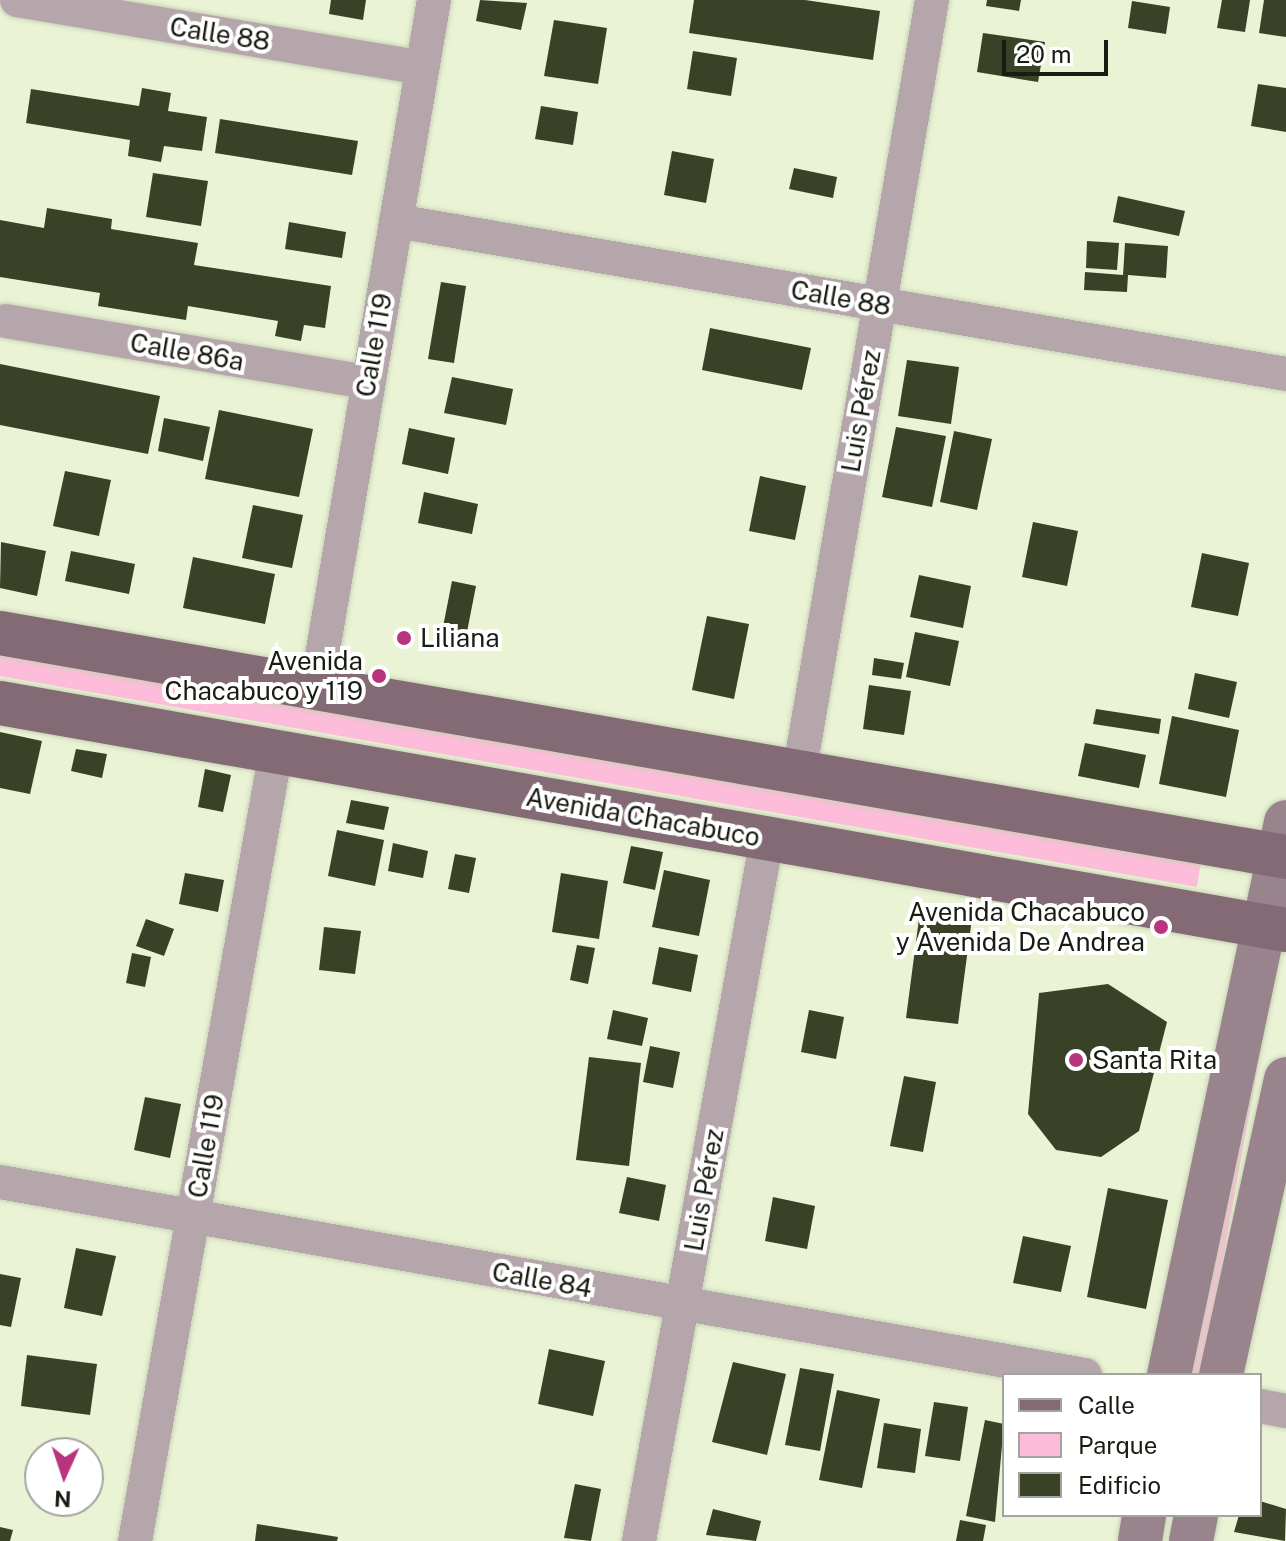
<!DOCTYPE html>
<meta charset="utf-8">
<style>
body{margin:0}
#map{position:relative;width:1286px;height:1541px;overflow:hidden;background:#eaf4d5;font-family:"Public Sans",sans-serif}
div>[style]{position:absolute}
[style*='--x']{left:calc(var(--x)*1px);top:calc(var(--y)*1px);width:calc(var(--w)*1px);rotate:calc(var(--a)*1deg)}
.green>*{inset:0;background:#fdbcd9}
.building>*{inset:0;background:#394127}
.roads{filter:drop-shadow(0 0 2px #c9d1b6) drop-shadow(0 0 2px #c9d1b6)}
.street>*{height:34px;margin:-17px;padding:0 17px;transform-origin:17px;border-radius:17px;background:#b5a6ac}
.secondary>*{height:44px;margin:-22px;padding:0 22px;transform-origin:22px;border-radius:22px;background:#99838c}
.primary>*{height:44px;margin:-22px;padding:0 22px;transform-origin:22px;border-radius:22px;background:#846a75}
.dots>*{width:22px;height:22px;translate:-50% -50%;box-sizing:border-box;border:4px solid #fff;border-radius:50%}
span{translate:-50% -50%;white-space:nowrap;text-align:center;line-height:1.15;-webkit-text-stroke:8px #fff;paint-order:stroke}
.street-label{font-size:26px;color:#191c11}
.poi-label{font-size:26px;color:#191c11}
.left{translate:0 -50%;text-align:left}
.right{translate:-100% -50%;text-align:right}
.legend{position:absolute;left:1002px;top:1373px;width:260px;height:144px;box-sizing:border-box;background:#fff;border:2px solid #a3a4a0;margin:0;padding:10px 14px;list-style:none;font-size:24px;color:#191c11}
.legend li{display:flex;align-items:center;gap:16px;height:40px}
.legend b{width:40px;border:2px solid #a3a4a0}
.north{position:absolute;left:24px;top:1437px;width:80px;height:80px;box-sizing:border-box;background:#fff;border:2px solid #a3a4a0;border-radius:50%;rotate:183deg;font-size:22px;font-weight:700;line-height:32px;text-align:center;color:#191c11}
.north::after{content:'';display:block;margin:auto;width:28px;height:36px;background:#b8357d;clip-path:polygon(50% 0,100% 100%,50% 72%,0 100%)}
.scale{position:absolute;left:1002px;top:40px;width:106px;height:36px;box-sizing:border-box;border:4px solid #191c11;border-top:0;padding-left:10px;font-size:24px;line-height:28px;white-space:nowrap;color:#191c11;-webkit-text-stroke:6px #fff;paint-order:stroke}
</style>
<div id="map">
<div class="green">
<i style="clip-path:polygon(0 649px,1201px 860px,1197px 887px,0 676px)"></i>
<i style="clip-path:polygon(1272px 987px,1202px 1375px,1185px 1375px)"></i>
</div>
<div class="building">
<i style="clip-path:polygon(331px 0,366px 0,363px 20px,329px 14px)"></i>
<i style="clip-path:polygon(480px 0,527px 3px,521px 30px,476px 21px)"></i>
<i style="clip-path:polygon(694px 0,805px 0,880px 11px,873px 60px,689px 33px)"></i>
<i style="clip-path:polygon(987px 0,1021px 0,1019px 11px,986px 6px)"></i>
<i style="clip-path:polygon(1222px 0,1250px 0,1245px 32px,1217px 28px)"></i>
<i style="clip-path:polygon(1264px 0,1286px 0,1286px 37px,1259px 33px)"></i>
<i style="clip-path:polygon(1132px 1px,1170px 7px,1166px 34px,1128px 28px)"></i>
<i style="clip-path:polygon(554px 20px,607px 28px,598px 84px,544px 76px)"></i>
<i style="clip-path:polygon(983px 33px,1045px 42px,1038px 82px,977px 72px)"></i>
<i style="clip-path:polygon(693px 51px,737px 58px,731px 96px,687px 89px)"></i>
<i style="clip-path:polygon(1258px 84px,1286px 88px,1286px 132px,1251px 126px)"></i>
<i style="clip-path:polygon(142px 88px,171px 93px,168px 111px,207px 117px,202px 151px,164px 146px,161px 162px,128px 156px,130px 140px,26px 123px,31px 89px,139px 106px)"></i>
<i style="clip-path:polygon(541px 106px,578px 112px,573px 145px,535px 139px)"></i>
<i style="clip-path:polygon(220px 119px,358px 141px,352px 175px,215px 153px)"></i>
<i style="clip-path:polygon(672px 151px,714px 159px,706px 203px,664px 195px)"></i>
<i style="clip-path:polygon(794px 168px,837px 177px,833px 198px,789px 189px)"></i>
<i style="clip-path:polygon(153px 173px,208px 181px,201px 226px,146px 217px)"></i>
<i style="clip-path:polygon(1118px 196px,1185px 211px,1179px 236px,1113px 222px)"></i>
<i style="clip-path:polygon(47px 208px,112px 219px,111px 229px,198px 243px,194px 265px,331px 286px,325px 328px,304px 325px,301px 341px,275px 336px,278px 321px,188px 306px,186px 320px,98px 306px,100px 293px,0 277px,0 220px,44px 228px)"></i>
<i style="clip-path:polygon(289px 222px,346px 232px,342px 258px,285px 249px)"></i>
<i style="clip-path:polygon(1087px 241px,1119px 243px,1117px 270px,1086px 268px)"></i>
<i style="clip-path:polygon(1125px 243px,1168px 246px,1166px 278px,1128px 275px,1127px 292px,1084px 290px,1085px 272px,1123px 275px)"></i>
<i style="clip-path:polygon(441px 282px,466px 286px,454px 363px,428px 359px)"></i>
<i style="clip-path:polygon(710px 328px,811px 348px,802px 390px,702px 370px)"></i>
<i style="clip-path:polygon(907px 360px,959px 367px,951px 424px,898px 416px)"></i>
<i style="clip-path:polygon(0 364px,160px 396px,148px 454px,0 425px)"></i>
<i style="clip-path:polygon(452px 377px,513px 389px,506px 425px,444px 413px)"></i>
<i style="clip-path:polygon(219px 410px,313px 429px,299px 497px,205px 479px)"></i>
<i style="clip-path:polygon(164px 418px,210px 427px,203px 461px,158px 451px)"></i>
<i style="clip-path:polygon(896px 427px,946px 436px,932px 507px,882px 497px)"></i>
<i style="clip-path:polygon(409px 428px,455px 438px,448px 474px,402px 464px)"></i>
<i style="clip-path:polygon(954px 431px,992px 439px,977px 510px,940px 502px)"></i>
<i style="clip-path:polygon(65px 471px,111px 480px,99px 536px,53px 526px)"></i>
<i style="clip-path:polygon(760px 476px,806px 486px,795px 540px,749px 531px)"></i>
<i style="clip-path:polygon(424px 492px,478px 504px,472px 534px,418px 523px)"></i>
<i style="clip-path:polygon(253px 505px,303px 515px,292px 568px,242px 558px)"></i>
<i style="clip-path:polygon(1033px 522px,1078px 531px,1067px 586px,1022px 577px)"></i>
<i style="clip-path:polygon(1px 542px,46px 551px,37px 596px,0 588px)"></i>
<i style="clip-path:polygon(71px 551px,135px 564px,129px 594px,65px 581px)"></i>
<i style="clip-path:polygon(1202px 553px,1249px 563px,1238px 616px,1191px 607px)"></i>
<i style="clip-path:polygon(193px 557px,275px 574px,265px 624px,183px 608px)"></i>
<i style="clip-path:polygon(919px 575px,971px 586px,963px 628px,910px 617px)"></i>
<i style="clip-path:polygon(452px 581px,476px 586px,465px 642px,441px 637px)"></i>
<i style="clip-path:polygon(707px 616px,749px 624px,734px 699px,692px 690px)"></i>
<i style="clip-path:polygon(915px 632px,959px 641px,950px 686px,906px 677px)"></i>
<i style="clip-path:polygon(874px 658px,904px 663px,901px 679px,872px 675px)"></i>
<i style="clip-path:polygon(1195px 673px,1237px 682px,1229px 718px,1188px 709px)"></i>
<i style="clip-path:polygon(869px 685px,911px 691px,904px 735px,863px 729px)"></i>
<i style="clip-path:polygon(1096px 709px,1161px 719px,1159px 734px,1093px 724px)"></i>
<i style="clip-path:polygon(1172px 716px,1239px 730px,1226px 797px,1159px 784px)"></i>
<i style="clip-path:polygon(0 732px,42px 741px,30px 794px,0 788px)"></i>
<i style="clip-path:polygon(1085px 743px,1146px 755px,1139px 788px,1078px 776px)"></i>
<i style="clip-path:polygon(76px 749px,107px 754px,102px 778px,71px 771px)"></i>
<i style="clip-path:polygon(205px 769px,231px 775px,223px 812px,198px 807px)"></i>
<i style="clip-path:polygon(351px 800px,389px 807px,384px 830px,346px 823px)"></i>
<i style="clip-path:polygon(337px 830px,384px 840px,375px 886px,328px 876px)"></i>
<i style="clip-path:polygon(393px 843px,428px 851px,423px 878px,388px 871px)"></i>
<i style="clip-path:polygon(631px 846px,663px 852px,655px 890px,623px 883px)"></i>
<i style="clip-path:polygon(455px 854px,476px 858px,469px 893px,448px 889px)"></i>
<i style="clip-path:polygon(664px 870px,710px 880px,699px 936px,652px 927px)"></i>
<i style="clip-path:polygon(185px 873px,224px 880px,218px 912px,179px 904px)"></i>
<i style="clip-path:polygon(561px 873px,608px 881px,599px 939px,552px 932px)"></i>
<i style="clip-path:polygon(920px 911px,972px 918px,958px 1024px,906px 1018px)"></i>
<i style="clip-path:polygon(146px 919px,174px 929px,164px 956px,136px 946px)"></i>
<i style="clip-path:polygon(324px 927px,361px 931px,355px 974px,319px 970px)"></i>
<i style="clip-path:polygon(577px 945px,595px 948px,588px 984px,570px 980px)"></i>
<i style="clip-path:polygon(659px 947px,698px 955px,691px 992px,652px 984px)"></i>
<i style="clip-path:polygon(132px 953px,151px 957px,145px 987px,126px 983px)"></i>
<i style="clip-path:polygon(1108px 984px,1167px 1022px,1139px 1131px,1101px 1157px,1056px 1150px,1028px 1114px,1039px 993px)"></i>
<i style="clip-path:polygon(613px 1010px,648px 1018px,642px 1046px,607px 1039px)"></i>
<i style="clip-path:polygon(809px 1010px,844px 1017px,836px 1059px,801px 1052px)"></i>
<i style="clip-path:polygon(650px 1046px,680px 1052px,673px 1088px,643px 1082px)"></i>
<i style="clip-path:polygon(589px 1057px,641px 1063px,629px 1166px,576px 1160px)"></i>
<i style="clip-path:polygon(904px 1076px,936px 1082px,923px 1152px,890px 1146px)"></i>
<i style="clip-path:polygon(145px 1097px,181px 1104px,170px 1158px,134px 1150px)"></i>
<i style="clip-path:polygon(627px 1177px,666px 1185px,659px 1221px,619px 1213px)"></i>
<i style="clip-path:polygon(1108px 1188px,1168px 1200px,1146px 1309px,1087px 1297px)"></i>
<i style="clip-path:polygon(773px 1197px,815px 1206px,807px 1249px,765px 1241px)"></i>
<i style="clip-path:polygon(1023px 1236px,1071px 1246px,1061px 1292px,1013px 1283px)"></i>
<i style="clip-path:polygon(76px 1248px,116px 1256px,102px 1316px,64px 1308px)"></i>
<i style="clip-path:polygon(0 1274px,21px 1278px,11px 1327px,0 1325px)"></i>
<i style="clip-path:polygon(549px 1349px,605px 1361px,593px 1416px,538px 1404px)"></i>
<i style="clip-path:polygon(27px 1355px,97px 1364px,90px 1415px,21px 1406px)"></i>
<i style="clip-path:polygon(733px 1362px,786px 1374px,767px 1455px,712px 1442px)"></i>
<i style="clip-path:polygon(800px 1368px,834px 1374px,820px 1451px,785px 1445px)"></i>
<i style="clip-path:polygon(837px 1390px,880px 1399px,862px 1488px,819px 1480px)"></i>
<i style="clip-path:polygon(934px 1402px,968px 1407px,960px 1461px,925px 1456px)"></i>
<i style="clip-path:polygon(985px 1420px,1004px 1424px,995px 1522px,966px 1516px)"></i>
<i style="clip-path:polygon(884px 1423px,921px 1429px,915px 1473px,877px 1468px)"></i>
<i style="clip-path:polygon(575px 1484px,601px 1489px,591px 1541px,564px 1538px)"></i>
<i style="clip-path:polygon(1260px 1501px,1286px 1509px,1285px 1541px,1234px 1532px,1239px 1515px,1260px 1515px)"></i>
<i style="clip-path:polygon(713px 1509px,761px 1521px,756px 1541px,706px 1535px)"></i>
<i style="clip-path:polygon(960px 1520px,986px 1525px,983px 1541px,956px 1541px)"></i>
<i style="clip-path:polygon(257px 1524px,338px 1537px,337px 1541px,255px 1541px)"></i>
<i style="clip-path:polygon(0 1527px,13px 1530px,10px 1541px,0 1541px)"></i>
</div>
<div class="roads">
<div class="street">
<i style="--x:17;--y:0;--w:411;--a:9.5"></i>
<i style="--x:396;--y:221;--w:903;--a:9.75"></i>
<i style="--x:6;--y:321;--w:367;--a:9.6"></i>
<i style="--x:316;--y:691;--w:701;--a:-80.31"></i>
<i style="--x:799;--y:774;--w:785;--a:-80.25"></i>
<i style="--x:0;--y:1182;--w:1102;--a:10.09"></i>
<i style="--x:1260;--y:1406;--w:26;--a:11"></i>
<i style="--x:135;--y:1541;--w:802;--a:-79.88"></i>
<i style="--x:639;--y:1541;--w:714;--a:-79.67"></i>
</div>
<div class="secondary">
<i style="--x:1169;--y:1375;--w:565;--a:-78.05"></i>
<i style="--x:1221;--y:1375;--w:303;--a:-77.6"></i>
<i style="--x:1140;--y:1541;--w:26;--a:-81"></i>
<i style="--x:1191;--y:1541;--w:26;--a:-79"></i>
</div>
<div class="primary">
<i style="--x:0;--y:633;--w:1305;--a:9.88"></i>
<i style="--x:0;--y:703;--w:1306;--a:10.01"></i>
</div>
</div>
<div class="dots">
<i style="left:404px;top:638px;background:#b8357d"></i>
<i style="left:379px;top:676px;background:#b8357d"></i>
<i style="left:1161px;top:927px;background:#b8357d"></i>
<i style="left:1076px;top:1060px;background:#b8357d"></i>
</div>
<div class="street-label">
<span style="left:220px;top:34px;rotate:9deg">Calle 88</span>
<span style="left:841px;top:298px;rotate:10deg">Calle 88</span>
<span style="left:374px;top:345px;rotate:-80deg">Calle 119</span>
<span style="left:187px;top:352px;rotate:10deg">Calle 86a</span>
<span style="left:861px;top:411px;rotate:-80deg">Luis Pérez</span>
<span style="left:643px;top:817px;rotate:10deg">Avenida Chacabuco</span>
<span style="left:206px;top:1146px;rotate:-80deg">Calle 119</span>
<span style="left:704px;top:1190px;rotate:-80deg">Luis Pérez</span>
<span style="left:542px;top:1280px;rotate:10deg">Calle 84</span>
</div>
<div class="poi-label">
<span class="left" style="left:420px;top:638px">Liliana</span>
<span class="right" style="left:363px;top:676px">Avenida<br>Chacabuco y 119</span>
<span class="right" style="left:1145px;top:927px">Avenida Chacabuco<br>y Avenida De Andrea</span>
<span class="left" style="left:1092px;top:1060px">Santa Rita</span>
</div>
<ul class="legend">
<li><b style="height:10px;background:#846a75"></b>Calle</li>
<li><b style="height:22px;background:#fdbcd9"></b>Parque</li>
<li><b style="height:22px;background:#394127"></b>Edificio</li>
</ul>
<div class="north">N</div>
<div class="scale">20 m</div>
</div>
